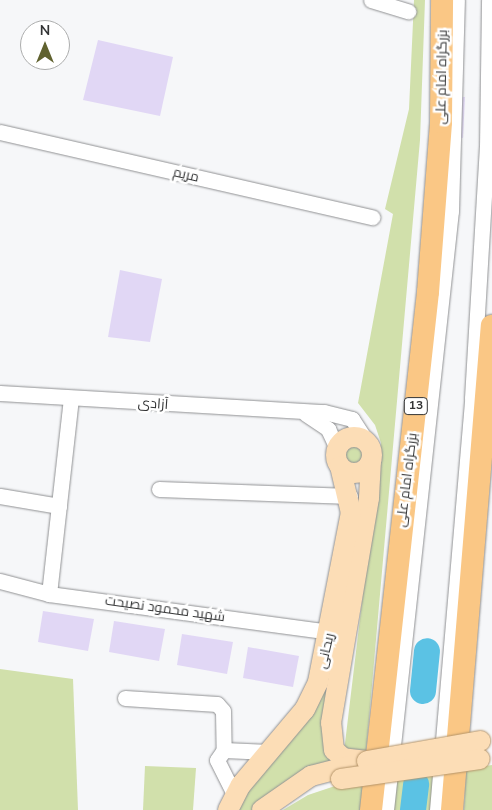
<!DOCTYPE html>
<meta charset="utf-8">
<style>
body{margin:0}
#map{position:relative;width:492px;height:810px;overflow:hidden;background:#f6f7f9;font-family:"Nunito Sans",Cairo,sans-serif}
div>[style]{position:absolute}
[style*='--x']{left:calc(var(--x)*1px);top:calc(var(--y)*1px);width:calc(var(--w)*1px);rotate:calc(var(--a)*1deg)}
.green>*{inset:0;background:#d1e0ab}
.round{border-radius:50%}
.river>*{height:26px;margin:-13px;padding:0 13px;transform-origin:13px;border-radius:13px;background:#5bc2e4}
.building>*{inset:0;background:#e1d7f5}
.roads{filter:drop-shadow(0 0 1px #909193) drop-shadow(0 0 1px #909193)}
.minor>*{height:15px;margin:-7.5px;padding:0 7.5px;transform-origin:7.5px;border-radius:7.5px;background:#fff}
.major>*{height:20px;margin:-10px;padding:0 10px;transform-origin:10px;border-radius:10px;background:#fcddb6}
.major>.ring{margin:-10px;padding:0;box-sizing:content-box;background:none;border:20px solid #fcddb6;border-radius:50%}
.highway>*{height:22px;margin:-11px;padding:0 11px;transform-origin:11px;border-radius:11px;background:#fac785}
.bridges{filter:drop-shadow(0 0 1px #b49469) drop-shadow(0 0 1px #b49469)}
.major-bridge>*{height:20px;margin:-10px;padding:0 10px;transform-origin:10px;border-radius:10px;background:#fcddb6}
span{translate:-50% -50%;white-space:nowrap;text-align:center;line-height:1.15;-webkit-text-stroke:5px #fff;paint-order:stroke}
.shield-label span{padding:1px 4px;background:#fff;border:1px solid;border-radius:4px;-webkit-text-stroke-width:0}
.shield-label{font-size:12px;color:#333435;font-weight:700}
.street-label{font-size:14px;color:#333435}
.north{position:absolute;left:20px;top:20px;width:50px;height:50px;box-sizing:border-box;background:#fff;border:1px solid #adaeae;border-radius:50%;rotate:0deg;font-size:14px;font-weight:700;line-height:20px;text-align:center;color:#333435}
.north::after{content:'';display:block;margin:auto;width:18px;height:22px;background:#60622f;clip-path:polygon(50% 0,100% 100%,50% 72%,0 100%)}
</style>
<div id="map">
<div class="green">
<i style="clip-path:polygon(414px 0,425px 0,420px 140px,361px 810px,283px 810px,308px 795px,341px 784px,343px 765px,258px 810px,234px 810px,328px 678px,343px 760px,381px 443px,375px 425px,358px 403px,393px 214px,385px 209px,409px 109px)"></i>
<i class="round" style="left:344px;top:445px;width:20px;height:20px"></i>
<i style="clip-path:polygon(0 669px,73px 679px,78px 810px,0 810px)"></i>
<i style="clip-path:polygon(492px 765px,492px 810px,464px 810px,466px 769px)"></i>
<i style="clip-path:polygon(145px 766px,196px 768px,193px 810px,143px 810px)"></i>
<i style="clip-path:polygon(437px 770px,434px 810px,392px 810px,394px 777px)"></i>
</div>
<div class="river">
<i style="--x:423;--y:691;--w:40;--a:-84.3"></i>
<i style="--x:413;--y:810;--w:26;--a:-83"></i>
</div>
<div class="building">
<i style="clip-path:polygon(98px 40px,173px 57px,160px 116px,83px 100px)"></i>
<i style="clip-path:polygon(460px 97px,465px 97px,463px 138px,458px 137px)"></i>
<i style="clip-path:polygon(120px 270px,162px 279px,150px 342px,108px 337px)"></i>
<i style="clip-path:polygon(43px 611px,94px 619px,88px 651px,38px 642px)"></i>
<i style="clip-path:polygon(114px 621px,165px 629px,159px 661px,109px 652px)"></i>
<i style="clip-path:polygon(182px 634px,233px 642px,227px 674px,177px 665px)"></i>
<i style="clip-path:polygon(248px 647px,299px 656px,293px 687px,243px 678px)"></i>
</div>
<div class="roads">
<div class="minor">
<i style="--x:371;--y:0;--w:39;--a:17"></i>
<i style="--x:0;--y:132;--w:382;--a:12.9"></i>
<i style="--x:0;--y:393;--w:325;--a:3.4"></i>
<i style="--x:324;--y:412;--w:29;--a:14"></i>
<i style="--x:352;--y:419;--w:30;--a:57"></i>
<i style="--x:306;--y:414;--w:27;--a:34"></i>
<i style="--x:328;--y:429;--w:21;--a:65"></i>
<i style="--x:159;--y:489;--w:191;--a:2.1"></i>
<i style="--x:0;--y:496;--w:60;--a:9.6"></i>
<i style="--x:0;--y:581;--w:51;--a:14.9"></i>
<i style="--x:49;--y:594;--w:285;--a:7.7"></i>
<i style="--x:49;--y:594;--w:197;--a:-83.6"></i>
<i style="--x:125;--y:698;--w:92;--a:3.7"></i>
<i style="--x:217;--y:704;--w:9;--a:49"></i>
<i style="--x:223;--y:711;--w:39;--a:89"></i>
<i style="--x:235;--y:796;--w:40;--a:-116.6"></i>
<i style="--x:217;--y:760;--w:12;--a:-55"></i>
<i style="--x:224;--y:750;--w:45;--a:2.5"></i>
<i style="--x:386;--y:810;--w:603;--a:-83.81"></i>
<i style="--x:451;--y:211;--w:211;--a:-88.4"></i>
<i style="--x:437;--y:810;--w:413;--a:-85.1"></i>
<i style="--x:472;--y:398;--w:251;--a:-86.6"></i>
<i style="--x:487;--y:147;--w:147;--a:-89.2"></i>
</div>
<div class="major">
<i class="ring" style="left:336px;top:437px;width:16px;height:16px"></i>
<i style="--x:367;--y:761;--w:24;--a:-173"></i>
<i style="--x:343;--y:758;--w:12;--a:-138"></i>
<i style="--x:334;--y:750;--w:27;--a:-96"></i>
<i style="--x:331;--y:723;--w:228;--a:-80.4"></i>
<i style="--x:369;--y:498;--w:36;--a:-87"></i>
<i style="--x:228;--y:810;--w:28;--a:-63"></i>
<i style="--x:241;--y:785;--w:99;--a:-49.9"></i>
<i style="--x:305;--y:709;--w:30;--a:-64"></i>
<i style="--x:318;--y:682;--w:172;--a:-79"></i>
<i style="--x:351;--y:513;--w:48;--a:-103.2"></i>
<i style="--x:262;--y:810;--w:60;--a:-34.8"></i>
<i style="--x:311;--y:776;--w:52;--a:-14.6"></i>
</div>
<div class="highway">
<i style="--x:371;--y:810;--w:521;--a:-83.72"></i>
<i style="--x:428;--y:292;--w:170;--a:-85.6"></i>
<i style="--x:441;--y:122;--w:122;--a:-89.5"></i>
<i style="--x:452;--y:810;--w:486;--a:-85.3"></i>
</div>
</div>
<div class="bridges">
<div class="major-bridge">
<i style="--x:367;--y:761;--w:115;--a:-10"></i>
<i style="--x:341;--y:779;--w:140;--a:-8.2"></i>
</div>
</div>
<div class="shield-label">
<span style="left:416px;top:406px">13</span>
</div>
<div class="street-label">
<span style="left:442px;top:77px;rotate:-89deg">بزرگراه امام علی</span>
<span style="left:186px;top:175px;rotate:13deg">مریم</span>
<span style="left:153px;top:404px;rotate:4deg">آزادی</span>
<span style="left:407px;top:480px;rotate:-83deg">بزرگراه امام علی</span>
<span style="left:165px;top:609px;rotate:8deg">شهید محمود نصیحت</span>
<span style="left:326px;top:651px;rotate:-77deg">ریحانی</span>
</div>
<div class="north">N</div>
</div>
